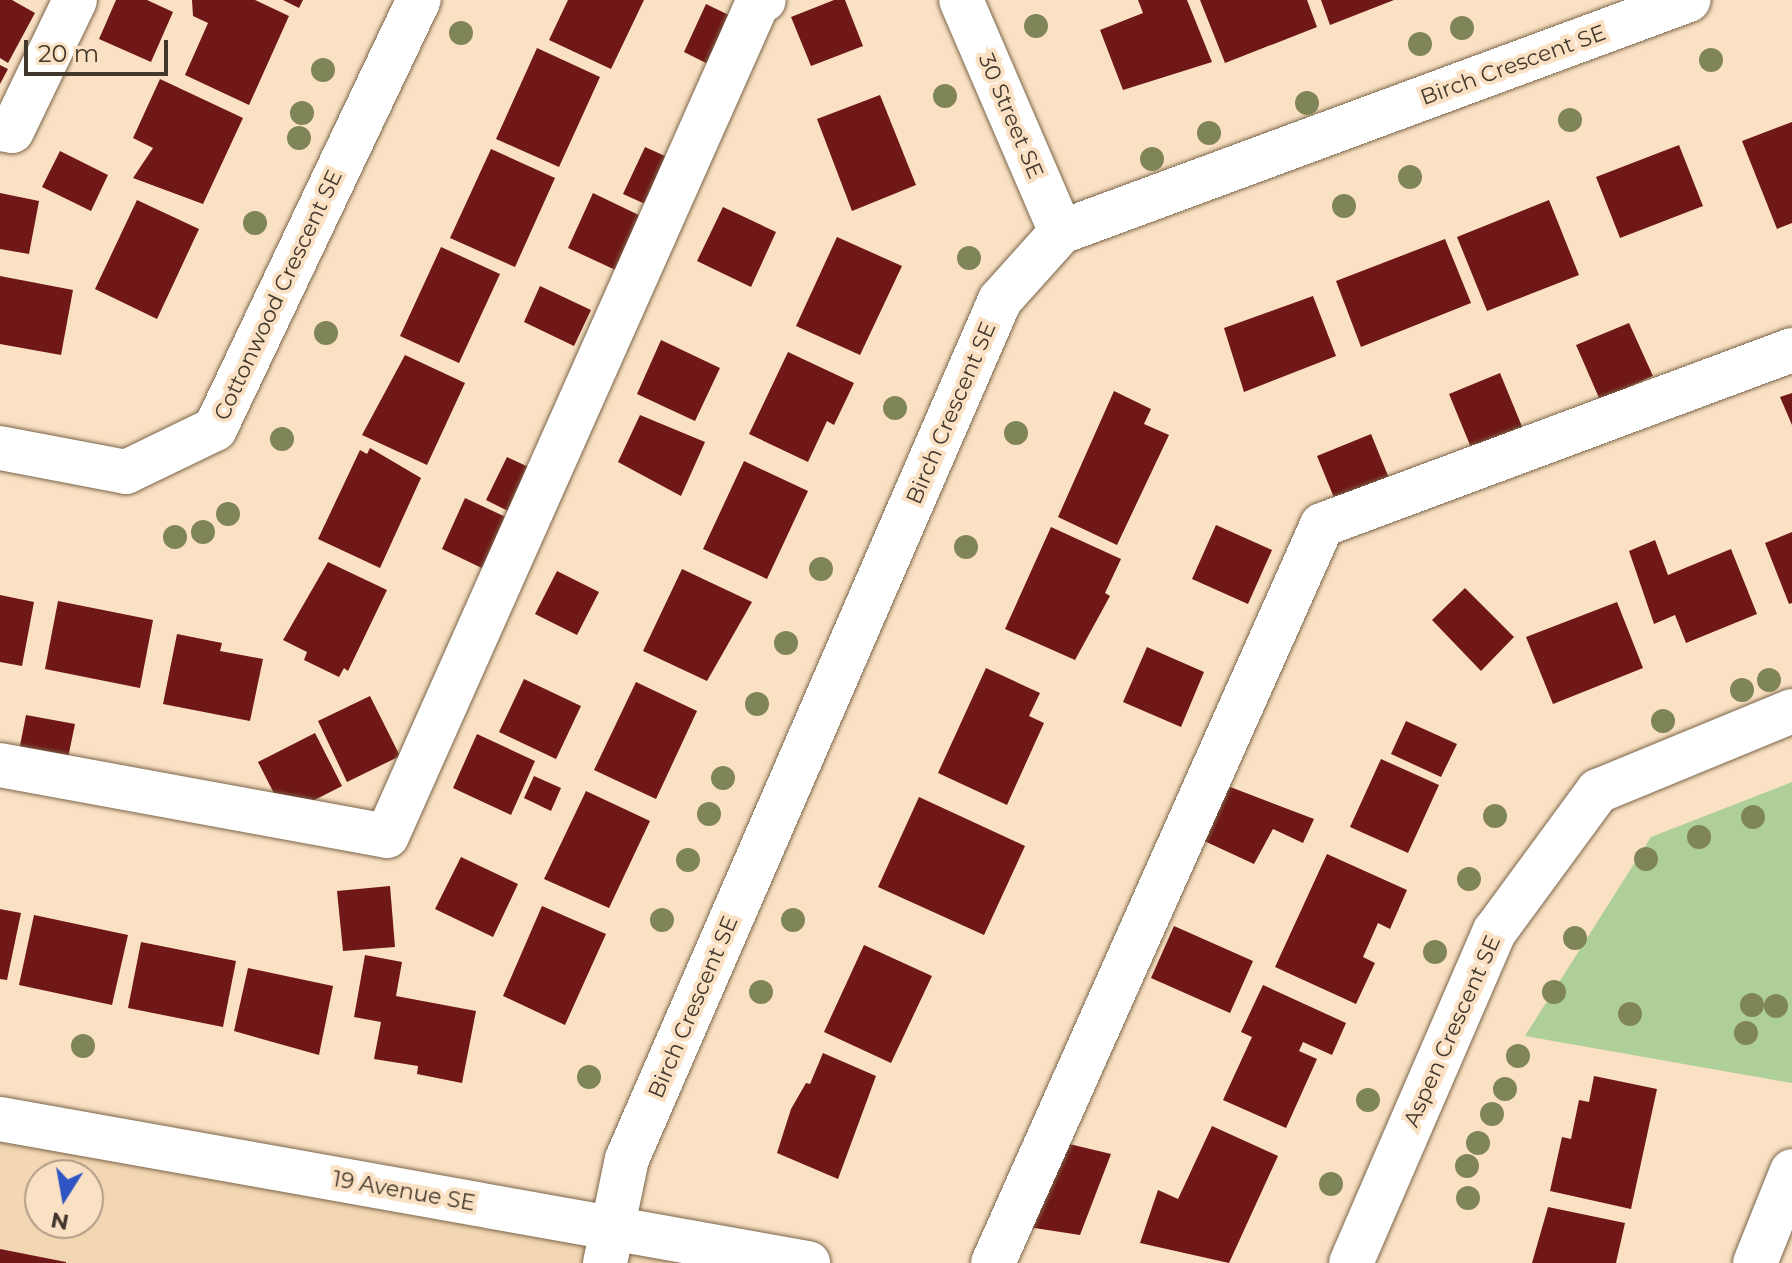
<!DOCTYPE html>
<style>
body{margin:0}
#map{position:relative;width:1792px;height:1263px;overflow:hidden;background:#fae1c3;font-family:Montserrat,sans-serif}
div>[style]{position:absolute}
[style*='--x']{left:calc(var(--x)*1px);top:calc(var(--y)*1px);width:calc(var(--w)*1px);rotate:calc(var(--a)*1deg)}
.built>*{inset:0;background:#f3d6b2}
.green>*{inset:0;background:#afcf99}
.building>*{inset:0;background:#701717}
.roads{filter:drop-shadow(0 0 2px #7a654a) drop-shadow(0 0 2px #7a654a)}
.minor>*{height:44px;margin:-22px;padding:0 22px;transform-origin:22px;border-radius:22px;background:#fff}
.trees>*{width:24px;height:24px;margin:-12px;border-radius:50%;background:#808558}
span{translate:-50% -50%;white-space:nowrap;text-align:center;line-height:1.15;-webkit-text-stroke:8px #fae1c3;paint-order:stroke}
.street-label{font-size:22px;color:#41372c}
.north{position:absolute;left:24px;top:1159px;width:80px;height:80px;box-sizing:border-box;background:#fae1c3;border:2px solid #b09d87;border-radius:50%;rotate:191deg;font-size:22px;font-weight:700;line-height:32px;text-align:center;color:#41372c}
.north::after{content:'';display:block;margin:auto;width:28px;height:36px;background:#2f54c4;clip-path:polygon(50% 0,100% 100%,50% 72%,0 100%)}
.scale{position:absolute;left:24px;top:40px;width:144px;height:36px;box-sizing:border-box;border:4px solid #41372c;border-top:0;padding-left:10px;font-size:24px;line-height:28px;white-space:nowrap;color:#41372c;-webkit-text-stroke:6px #fae1c3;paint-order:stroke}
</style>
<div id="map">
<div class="built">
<i style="clip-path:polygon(evenodd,0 1119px,808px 1263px,0 1263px,0 1119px,40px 1175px,88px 1175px,88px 1223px,40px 1223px,40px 1175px)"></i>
</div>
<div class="green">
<i style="clip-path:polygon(1792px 782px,1792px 1083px,1525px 1036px,1651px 837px)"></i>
</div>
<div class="building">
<i style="clip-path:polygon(0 0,12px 0,35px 13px,8px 63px,0 58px)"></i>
<i style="clip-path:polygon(116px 0,147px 0,173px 12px,151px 62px,99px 39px)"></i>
<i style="clip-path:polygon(192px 0,255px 0,289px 16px,249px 105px,185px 75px,208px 23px,193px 16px)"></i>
<i style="clip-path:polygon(283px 0,303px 0,299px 8px)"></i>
<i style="clip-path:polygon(568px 0,644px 0,611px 69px,549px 40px)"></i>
<i style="clip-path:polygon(834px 0,845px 0,863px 46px,811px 66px,791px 17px)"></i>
<i style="clip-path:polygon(1138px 0,1187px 0,1212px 62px,1123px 90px,1100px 30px,1143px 13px)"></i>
<i style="clip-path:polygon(1200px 0,1307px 0,1317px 27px,1225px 63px)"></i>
<i style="clip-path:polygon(1321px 0,1394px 0,1330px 25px)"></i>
<i style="clip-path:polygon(706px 4px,737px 19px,714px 67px,684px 52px)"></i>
<i style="clip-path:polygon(537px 48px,600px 77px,559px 167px,496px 139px)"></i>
<i style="clip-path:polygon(0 65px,8px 69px,0 84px)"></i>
<i style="clip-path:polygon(160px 79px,243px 118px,203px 204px,133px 178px,153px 148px,133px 138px)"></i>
<i style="clip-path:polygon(880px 95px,916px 185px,852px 211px,817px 119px)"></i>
<i style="clip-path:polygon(1792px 122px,1792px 223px,1777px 229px,1742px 141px)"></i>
<i style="clip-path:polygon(1679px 145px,1703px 206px,1620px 238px,1596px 177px)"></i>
<i style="clip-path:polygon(645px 147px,676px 161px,654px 208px,623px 194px)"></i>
<i style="clip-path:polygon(491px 149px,555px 178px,515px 267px,450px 238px)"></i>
<i style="clip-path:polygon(60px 151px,108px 175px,91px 211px,42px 187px)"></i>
<i style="clip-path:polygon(0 193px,39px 201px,29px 254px,0 249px)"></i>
<i style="clip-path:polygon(593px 193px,647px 219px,622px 273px,568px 248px)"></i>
<i style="clip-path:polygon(137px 200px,199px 229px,157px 319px,95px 289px)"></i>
<i style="clip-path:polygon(1549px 200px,1579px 275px,1487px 311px,1457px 237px)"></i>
<i style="clip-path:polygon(723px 207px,776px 232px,751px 287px,697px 261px)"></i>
<i style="clip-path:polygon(837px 237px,902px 266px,860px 355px,796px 326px)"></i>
<i style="clip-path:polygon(1445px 239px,1471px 303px,1361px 347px,1336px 281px)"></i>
<i style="clip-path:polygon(441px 247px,500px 274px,459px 363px,400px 336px)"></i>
<i style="clip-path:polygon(0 276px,73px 290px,61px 355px,0 344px)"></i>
<i style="clip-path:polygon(540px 286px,591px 310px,574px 346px,524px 322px)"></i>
<i style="clip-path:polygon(1313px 296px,1336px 356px,1244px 392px,1224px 328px)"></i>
<i style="clip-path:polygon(1629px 323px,1653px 376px,1600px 400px,1576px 345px)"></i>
<i style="clip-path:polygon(661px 340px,720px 368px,695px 421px,637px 394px)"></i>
<i style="clip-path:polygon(788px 352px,854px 383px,834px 425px,827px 421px,808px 462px,749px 434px)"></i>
<i style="clip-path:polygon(405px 355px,465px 383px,427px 465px,362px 435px)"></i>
<i style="clip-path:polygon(1500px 373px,1523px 429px,1472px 450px,1449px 394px)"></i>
<i style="clip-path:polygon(1114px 391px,1151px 409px,1144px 424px,1169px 435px,1117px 545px,1058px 517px)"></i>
<i style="clip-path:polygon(1792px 393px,1792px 425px,1780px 397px)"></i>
<i style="clip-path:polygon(640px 415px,705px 442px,681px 496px,618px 462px)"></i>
<i style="clip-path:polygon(1371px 434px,1393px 488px,1339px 510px,1317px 456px)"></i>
<i style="clip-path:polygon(370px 448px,421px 478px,380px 568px,318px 539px,360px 450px,367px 454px)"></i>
<i style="clip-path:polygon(507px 457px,535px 470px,514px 514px,486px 500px)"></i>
<i style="clip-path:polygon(744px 461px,808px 491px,767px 579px,703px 549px)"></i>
<i style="clip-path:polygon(465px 498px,510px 519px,486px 570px,442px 549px)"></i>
<i style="clip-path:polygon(1216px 525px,1272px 550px,1248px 604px,1192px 579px)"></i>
<i style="clip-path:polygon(1051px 527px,1121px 559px,1105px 593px,1110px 596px,1075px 660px,1005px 629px)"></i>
<i style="clip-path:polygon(1792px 532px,1792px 603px,1789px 604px,1765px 543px)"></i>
<i style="clip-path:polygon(1655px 540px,1668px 575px,1731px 549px,1757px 614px,1686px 643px,1675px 615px,1654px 624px,1629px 551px)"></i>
<i style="clip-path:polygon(328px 562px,387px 590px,348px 671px,344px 668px,339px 677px,304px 660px,307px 652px,283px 640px)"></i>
<i style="clip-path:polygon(682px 569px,752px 602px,707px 681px,643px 651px)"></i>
<i style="clip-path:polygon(557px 571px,599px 592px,577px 635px,535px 614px)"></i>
<i style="clip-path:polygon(1465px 588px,1514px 637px,1481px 671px,1432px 620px)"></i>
<i style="clip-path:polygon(0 595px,34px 602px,22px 666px,0 662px)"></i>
<i style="clip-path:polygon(58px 601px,153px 620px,140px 688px,45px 669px)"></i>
<i style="clip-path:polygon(1617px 602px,1643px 668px,1553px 704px,1526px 637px)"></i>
<i style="clip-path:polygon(177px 634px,222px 643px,220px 651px,263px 659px,250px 721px,163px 704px)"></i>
<i style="clip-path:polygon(1147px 647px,1204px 672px,1181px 727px,1123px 702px)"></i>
<i style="clip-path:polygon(986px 668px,1040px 693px,1029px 716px,1044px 723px,1007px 805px,938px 773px)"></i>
<i style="clip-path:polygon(524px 679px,581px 706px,556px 759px,499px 732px)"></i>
<i style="clip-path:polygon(636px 682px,697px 711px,656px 799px,594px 770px)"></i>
<i style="clip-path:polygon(370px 696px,400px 756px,347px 782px,318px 721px)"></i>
<i style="clip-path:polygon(26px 715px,75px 724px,65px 772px,17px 761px)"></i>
<i style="clip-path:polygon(1406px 721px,1457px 744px,1441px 777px,1391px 754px)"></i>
<i style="clip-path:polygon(315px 733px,342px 786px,285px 815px,258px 762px)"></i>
<i style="clip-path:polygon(477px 734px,535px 761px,511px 815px,453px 788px)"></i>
<i style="clip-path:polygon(1381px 759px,1439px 785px,1408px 853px,1350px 827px)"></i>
<i style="clip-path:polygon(534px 776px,561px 788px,551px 811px,524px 798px)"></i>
<i style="clip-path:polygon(1225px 785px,1314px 819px,1303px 843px,1273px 829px,1254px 864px,1200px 839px)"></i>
<i style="clip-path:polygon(586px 791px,650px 821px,609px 908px,544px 879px)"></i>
<i style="clip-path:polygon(919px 797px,1025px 846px,984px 935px,878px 887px)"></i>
<i style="clip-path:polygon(1327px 854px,1407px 890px,1390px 929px,1378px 923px,1363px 957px,1375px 963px,1356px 1004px,1275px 967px)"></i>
<i style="clip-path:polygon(461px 857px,518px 884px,493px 937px,435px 909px)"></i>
<i style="clip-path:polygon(390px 886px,395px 947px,343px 951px,337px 891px)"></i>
<i style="clip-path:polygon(542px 906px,606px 934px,565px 1025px,503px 996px)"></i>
<i style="clip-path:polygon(0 909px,21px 913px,7px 980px,0 979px)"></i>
<i style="clip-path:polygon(34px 915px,128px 935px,112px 1005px,19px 985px)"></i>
<i style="clip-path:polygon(1174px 926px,1253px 961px,1230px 1013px,1151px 978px)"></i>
<i style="clip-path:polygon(141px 942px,236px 961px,223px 1027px,128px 1008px)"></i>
<i style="clip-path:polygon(864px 945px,932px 976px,891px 1063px,824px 1032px)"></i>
<i style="clip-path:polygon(365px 955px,402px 962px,396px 996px,476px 1011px,462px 1083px,417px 1074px,418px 1066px,374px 1059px,381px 1022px,354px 1017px)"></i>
<i style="clip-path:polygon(248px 968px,333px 986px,319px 1055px,234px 1031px)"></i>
<i style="clip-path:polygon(1263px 985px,1346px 1023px,1332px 1055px,1303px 1042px,1299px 1051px,1317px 1059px,1286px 1128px,1223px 1100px,1252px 1037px,1241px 1032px)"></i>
<i style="clip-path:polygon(823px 1053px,876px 1076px,838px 1179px,777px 1153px,791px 1109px,806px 1083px,810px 1084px)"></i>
<i style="clip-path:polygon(1594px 1076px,1657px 1089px,1631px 1209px,1550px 1191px,1562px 1137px,1571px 1139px,1579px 1100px,1589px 1102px)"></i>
<i style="clip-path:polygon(1212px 1126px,1278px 1156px,1229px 1263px,1140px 1243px,1158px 1190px,1178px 1199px)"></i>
<i style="clip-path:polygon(1061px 1142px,1111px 1154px,1080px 1235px,1028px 1227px)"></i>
<i style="clip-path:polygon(1548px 1207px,1625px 1223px,1616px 1263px,1532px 1263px)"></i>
<i style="clip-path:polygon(0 1249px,66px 1262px,66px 1263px,0 1263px)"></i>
</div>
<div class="roads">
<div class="minor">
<i style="--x:961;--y:0;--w:253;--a:66.7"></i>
<i style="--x:0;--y:129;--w:12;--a:9"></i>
<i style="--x:12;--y:131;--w:145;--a:-64.3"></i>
<i style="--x:0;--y:448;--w:128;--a:10.8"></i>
<i style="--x:126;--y:472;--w:99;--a:-25.8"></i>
<i style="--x:215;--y:429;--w:475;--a:-64.6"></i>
<i style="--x:0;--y:765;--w:393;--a:10.4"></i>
<i style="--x:387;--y:836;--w:913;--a:-66.02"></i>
<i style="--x:758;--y:2;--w:6;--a:-18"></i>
<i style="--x:0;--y:1119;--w:821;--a:10.11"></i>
<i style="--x:605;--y:1263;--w:106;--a:-78.1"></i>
<i style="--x:627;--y:1159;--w:936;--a:-66.53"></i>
<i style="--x:1000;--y:300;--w:91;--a:-48.1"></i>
<i style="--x:1061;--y:232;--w:669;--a:-20.28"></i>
<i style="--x:993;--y:1263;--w:808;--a:-65.97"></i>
<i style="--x:1322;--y:525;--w:502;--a:-20.42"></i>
<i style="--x:1351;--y:1263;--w:362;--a:-66.6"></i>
<i style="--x:1495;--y:931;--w:174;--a:-53.7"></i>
<i style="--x:1598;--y:791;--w:210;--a:-22.4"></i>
<i style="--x:1755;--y:1263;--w:99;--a:-68.1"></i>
</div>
</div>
<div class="trees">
<i style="left:1036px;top:26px"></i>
<i style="left:1462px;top:28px"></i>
<i style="left:461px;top:33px"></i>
<i style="left:1420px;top:44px"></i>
<i style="left:1711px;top:60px"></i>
<i style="left:323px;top:70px"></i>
<i style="left:945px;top:96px"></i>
<i style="left:1307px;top:103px"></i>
<i style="left:302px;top:113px"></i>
<i style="left:1570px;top:120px"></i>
<i style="left:1209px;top:133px"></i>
<i style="left:299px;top:138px"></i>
<i style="left:1152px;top:159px"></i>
<i style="left:1410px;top:177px"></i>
<i style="left:1344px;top:206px"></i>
<i style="left:255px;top:223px"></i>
<i style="left:969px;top:258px"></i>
<i style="left:326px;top:333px"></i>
<i style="left:895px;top:408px"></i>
<i style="left:1016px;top:433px"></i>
<i style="left:282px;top:439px"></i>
<i style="left:228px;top:514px"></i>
<i style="left:203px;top:532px"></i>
<i style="left:175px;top:537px"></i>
<i style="left:966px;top:547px"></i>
<i style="left:821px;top:569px"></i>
<i style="left:786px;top:643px"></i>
<i style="left:1769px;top:680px"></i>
<i style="left:1742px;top:690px"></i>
<i style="left:757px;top:704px"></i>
<i style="left:1663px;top:721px"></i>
<i style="left:723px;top:778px"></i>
<i style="left:709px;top:814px"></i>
<i style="left:1495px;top:816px"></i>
<i style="left:1753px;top:817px"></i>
<i style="left:1699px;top:837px"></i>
<i style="left:1646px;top:859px"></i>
<i style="left:688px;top:860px"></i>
<i style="left:1469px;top:879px"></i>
<i style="left:662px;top:920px"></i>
<i style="left:793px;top:920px"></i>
<i style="left:1575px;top:938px"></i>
<i style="left:1435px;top:952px"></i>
<i style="left:761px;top:992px"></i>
<i style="left:1554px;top:992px"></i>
<i style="left:1752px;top:1005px"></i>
<i style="left:1776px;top:1006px"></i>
<i style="left:1630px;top:1014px"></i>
<i style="left:1746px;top:1033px"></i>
<i style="left:83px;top:1046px"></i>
<i style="left:1518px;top:1056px"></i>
<i style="left:589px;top:1077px"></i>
<i style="left:1505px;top:1089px"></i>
<i style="left:1368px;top:1100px"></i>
<i style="left:1492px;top:1114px"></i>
<i style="left:1478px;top:1143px"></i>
<i style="left:1467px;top:1166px"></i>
<i style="left:1331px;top:1184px"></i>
<i style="left:1468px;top:1198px"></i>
</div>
<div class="street-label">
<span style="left:1513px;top:65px;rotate:-20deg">Birch Crescent SE</span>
<span style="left:1011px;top:116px;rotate:67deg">30 Street SE</span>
<span style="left:278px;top:295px;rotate:-65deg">Cottonwood Crescent SE</span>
<span style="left:951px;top:413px;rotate:-67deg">Birch Crescent SE</span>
<span style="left:693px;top:1007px;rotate:-67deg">Birch Crescent SE</span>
<span style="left:1452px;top:1031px;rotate:-66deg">Aspen Crescent SE</span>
<span style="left:404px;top:1191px;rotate:10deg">19 Avenue SE</span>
</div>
<div class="north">N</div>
<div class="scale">20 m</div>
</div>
